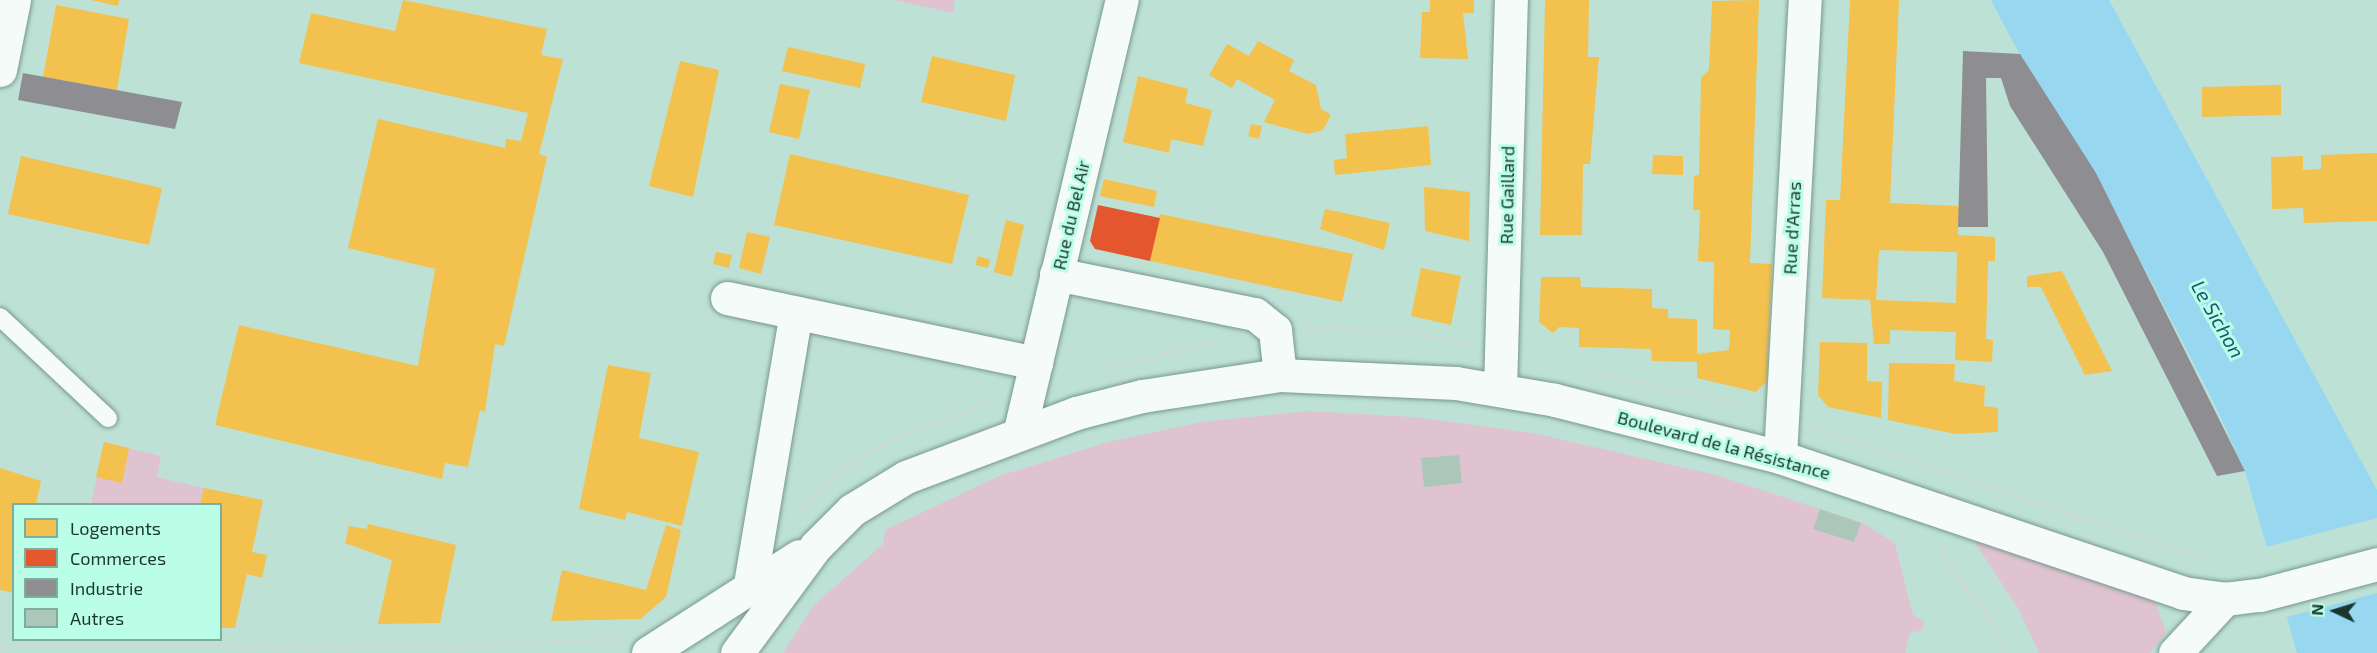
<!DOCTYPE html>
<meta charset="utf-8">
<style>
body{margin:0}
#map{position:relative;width:2377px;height:653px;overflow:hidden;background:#bde2d5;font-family:"Exo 2",sans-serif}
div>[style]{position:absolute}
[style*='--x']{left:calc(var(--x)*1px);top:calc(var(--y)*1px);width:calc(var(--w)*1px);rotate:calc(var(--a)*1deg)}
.green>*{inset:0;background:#e0c3d1}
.water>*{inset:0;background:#97d8f0}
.pier>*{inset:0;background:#bde2d5}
.homes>*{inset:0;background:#f2c14e}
.shops>*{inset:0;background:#e4572e}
.industry>*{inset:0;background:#8d8d92}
.building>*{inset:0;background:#acc7ba}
.path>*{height:4px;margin-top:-2px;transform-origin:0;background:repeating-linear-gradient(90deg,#cdd8d4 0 4.5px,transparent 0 7.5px)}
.roads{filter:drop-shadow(0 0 2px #79978d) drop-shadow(0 0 2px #79978d)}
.service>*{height:18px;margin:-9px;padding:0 9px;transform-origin:9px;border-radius:9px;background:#f5fbf9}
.minor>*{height:33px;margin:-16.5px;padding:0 16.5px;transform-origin:16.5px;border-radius:16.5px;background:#f5fbf9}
.tertiary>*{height:33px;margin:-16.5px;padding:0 16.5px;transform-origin:16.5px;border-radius:16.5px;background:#f5fbf9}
span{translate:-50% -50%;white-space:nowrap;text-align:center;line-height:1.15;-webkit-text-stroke:6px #bbfee7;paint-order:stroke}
.street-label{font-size:18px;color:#1b362e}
.water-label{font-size:20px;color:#1a5772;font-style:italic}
.legend{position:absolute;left:12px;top:503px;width:210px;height:138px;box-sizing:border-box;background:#bbfee7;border:2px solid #7bae9d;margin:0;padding:8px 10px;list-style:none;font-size:18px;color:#1b362e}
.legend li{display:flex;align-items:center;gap:12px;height:30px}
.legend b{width:30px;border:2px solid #7bae9d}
.north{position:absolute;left:2305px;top:581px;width:60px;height:60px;-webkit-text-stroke:4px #bbfee7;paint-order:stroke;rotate:274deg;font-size:16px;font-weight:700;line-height:24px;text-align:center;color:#1b362e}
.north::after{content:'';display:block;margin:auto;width:21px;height:27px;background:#1b362e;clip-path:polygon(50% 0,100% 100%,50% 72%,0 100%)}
</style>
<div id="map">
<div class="green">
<i style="clip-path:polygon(894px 0,955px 0,953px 13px)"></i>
<i style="clip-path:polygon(1307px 411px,1414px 417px,1533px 433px,1716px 475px,1863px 523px,1895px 543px,1913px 615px,1924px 621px,1923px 630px,1910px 633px,1905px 653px,783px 653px,813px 606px,883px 544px,885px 530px,999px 476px,1108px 442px,1202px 422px)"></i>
<i style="clip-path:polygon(104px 442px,161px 456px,157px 477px,204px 488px,200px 504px,91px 504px)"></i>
<i style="clip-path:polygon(1971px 537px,2153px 594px,2166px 633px,2150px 653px,2039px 653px,2018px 608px)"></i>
</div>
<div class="water">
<i style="clip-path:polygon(1991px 0,2109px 0,2377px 490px,2377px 653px,2297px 653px,2245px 471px,2213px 401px,2096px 174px,2034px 82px)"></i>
</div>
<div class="pier">
<i style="clip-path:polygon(2377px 518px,2377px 593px,2283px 618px,2262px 548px)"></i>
</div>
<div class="homes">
<i style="clip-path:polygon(91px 0,119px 0,118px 6px)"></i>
<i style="clip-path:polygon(403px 0,547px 29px,541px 55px,563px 59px,539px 154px,547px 157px,504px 346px,495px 344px,485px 412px,480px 410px,468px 467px,445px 463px,442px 479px,215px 425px,239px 325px,418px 366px,435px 269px,348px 248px,378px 119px,505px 148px,506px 139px,521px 141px,528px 113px,299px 63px,311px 13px,395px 31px)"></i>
<i style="clip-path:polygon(1430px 0,1474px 0,1474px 13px,1463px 13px,1468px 59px,1420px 58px,1422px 12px,1430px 12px)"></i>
<i style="clip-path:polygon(1545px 0,1589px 0,1588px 57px,1599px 57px,1590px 164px,1583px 164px,1582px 235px,1540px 235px)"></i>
<i style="clip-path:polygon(1759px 0,1750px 263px,1772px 264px,1767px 381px,1756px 392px,1697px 378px,1697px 362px,1652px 361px,1651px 349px,1579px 347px,1579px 328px,1559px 327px,1553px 333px,1539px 322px,1541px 277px,1580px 277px,1581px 287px,1652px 289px,1652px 308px,1668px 309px,1668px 318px,1697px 319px,1697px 354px,1729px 350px,1730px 330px,1713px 329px,1714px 262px,1698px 261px,1700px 210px,1693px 210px,1694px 176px,1699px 175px,1701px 78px,1709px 70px,1712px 1px)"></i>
<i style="clip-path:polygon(evenodd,1850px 0,1899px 0,1890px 203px,1959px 206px,1958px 235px,1995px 237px,1995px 261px,1988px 261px,1986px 339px,1993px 340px,1992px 362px,1955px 360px,1956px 332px,1890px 330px,1890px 344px,1874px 344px,1870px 300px,1822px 298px,1826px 200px,1840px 200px,1850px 0,1879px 250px,1957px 252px,1956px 303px,1876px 300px,1879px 250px)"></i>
<i style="clip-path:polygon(56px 5px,129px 19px,117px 90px,43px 77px)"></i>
<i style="clip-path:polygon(1258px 41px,1294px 60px,1289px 71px,1316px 85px,1321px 109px,1331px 115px,1323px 130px,1308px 134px,1264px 122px,1275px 100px,1237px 79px,1232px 88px,1209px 75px,1227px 44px,1249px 56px)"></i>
<i style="clip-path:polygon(788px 47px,865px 64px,860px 88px,782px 71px)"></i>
<i style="clip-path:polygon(932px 56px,1015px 75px,1006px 121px,921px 102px)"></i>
<i style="clip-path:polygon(680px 61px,719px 70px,693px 197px,649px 186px)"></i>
<i style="clip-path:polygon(1138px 76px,1188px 89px,1185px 103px,1212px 110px,1203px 146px,1171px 139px,1169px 153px,1123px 142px)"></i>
<i style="clip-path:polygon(780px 84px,810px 90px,799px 139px,769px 132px)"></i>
<i style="clip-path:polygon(2281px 85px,2281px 115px,2202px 117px,2202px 87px)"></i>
<i style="clip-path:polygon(1251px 124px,1262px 126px,1259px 139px,1248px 136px)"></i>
<i style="clip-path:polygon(1428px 126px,1431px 165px,1335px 175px,1334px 160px,1347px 158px,1345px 134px)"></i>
<i style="clip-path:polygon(2377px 153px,2377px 221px,2304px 223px,2303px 208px,2272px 209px,2271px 157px,2303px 156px,2303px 170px,2321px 169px,2321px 155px)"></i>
<i style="clip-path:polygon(790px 154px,969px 195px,952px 264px,774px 225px)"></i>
<i style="clip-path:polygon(1653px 155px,1683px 156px,1683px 175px,1652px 174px)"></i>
<i style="clip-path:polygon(21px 156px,162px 188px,149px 245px,8px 214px)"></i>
<i style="clip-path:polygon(1104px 179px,1157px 191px,1154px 207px,1100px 196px)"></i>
<i style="clip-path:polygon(1424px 187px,1470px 192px,1469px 241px,1425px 231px)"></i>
<i style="clip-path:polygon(1325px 209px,1390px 223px,1384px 250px,1320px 229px)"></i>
<i style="clip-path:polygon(1160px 214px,1353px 254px,1342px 302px,1150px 261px)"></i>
<i style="clip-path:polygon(1006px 220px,1024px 225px,1012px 277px,994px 272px)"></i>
<i style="clip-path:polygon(747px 232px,770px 237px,761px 274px,739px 268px)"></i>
<i style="clip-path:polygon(716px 252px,732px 255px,729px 268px,713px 264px)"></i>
<i style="clip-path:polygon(978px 256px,990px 260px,988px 268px,975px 265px)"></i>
<i style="clip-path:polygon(1421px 268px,1461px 276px,1451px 325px,1411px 316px)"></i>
<i style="clip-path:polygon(2062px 271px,2112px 371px,2085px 375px,2041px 287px,2027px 287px,2027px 276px)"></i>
<i style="clip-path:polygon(1820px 342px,1867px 343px,1867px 381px,1882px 382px,1881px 418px,1828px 407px,1818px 395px)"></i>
<i style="clip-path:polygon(1889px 363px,1955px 364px,1954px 381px,1985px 386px,1984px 406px,1998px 408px,1998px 432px,1955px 434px,1888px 420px)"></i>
<i style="clip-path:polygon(608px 365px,651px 373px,639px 438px,699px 452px,682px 526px,627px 512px,625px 520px,579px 509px)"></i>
<i style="clip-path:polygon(104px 442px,129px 448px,122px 483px,96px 477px)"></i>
<i style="clip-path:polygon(0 468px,41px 481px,36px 504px,14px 504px,14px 593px,0 590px)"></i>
<i style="clip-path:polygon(204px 488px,263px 500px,252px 552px,267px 555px,262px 578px,247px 574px,235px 628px,220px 628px,220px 504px,200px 504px)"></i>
<i style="clip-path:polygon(368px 524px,456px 545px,440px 623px,378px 624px,392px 560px,345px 543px,349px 526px,367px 529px)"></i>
<i style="clip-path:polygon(666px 525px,681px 530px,666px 597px,640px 619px,551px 621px,562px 570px,646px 590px)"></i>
</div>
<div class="shops">
<i style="clip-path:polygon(1098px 205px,1160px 218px,1150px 261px,1095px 249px,1090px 241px)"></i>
</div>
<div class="industry">
<i style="clip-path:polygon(1963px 51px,2020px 54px,2096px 173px,2245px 471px,2217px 476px,2103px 252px,2010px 106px,2001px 78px,1986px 78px,1988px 227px,1958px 227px)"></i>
<i style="clip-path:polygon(23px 73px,182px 102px,175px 129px,18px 100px)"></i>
</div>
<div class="building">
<i style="clip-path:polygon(1459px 455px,1462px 483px,1424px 487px,1421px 458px)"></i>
<i style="clip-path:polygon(1820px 509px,1861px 523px,1854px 542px,1813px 529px)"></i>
</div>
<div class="path">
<i style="--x:1307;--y:329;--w:103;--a:1.7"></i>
<i style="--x:1410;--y:332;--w:60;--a:12.4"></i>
<i style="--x:1104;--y:368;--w:115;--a:-13.1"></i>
<i style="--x:1593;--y:372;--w:161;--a:12.6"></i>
<i style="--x:1814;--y:428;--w:410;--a:18.7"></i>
<i style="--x:798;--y:510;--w:59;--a:-42.3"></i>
<i style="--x:842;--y:470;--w:53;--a:-31.9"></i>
<i style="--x:887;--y:442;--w:114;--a:-21.1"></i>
<i style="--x:1943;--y:547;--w:16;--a:76"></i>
<i style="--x:1947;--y:563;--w:71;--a:52.5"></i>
<i style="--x:1990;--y:619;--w:37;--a:66"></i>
<i style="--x:0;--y:646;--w:487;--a:-0.1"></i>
<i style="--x:487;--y:645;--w:132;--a:-2.6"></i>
</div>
<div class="roads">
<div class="service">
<i style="--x:0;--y:317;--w:148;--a:43.1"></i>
</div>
<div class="minor">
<i style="--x:0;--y:70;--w:71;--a:-78.7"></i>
<i style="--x:1056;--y:274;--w:203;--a:11.4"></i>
<i style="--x:1255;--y:314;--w:26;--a:39"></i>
<i style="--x:1275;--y:330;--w:45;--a:83.7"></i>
<i style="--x:727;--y:298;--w:316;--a:11.9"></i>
<i style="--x:1500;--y:390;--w:390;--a:-88.4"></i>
<i style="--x:1020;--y:430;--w:442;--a:-76.7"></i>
<i style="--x:1780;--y:457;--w:458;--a:-86.9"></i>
<i style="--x:750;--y:584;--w:275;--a:-80.4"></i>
<i style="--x:2175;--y:653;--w:74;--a:-47.2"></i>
</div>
<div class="tertiary">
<i style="--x:648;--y:653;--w:179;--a:-32.7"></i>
<i style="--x:737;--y:653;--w:133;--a:-53.6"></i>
<i style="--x:816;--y:546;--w:51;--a:-45"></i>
<i style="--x:852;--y:510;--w:63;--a:-31.4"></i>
<i style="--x:906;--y:477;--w:182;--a:-20.6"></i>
<i style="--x:1076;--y:413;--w:68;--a:-14.4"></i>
<i style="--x:1142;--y:396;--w:140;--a:-8.7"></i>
<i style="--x:1280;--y:375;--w:176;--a:2.6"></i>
<i style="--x:1456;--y:383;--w:100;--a:9.7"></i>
<i style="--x:1555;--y:400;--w:232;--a:14.2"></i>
<i style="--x:1780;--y:457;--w:425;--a:18.6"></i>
<i style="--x:2183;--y:593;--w:42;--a:8.1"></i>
<i style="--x:2225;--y:599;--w:35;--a:-7"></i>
<i style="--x:2260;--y:595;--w:121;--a:-14.8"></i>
</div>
</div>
<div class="street-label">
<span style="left:1507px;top:195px;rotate:-89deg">Rue Gaillard</span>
<span style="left:1071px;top:215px;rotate:-77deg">Rue du Bel Air</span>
<span style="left:1792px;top:228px;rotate:-87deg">Rue d'Arras</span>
<span style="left:1724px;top:445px;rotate:15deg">Boulevard de la Résistance</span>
</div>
<div class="water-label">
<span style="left:2218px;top:319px;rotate:60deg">Le Sichon</span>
</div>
<ul class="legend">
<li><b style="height:16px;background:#f2c14e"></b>Logements</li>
<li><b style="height:16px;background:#e4572e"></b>Commerces</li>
<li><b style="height:16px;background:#8d8d92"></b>Industrie</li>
<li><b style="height:16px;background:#acc7ba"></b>Autres</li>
</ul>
<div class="north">N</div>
</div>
